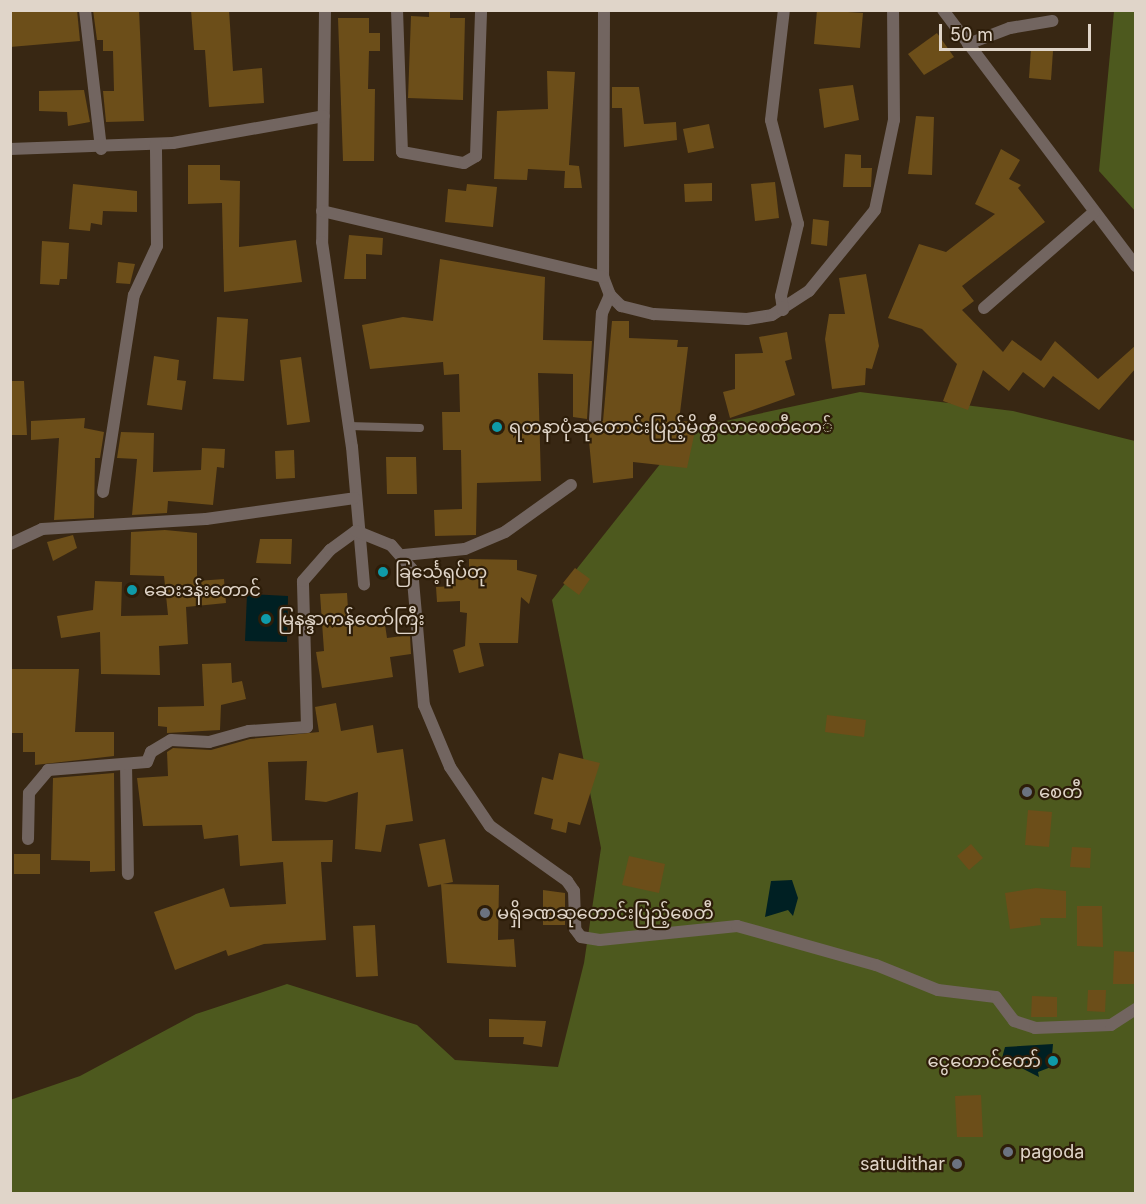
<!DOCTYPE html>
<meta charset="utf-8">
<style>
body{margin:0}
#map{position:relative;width:1146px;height:1204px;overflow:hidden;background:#382713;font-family:Inter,"Noto Sans Myanmar",sans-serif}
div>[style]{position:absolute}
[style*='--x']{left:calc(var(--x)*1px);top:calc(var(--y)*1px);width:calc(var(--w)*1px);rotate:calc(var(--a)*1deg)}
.green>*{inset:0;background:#4d591e}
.water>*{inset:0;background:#002023}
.building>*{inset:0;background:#6c4e19}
.service>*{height:8px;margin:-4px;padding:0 4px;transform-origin:4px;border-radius:4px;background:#726560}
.minor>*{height:12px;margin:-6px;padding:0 6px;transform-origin:6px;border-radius:6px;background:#726560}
.dots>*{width:16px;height:16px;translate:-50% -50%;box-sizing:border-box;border:3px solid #2d1d09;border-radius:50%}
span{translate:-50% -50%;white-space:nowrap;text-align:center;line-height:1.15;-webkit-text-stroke:4.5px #2d1d09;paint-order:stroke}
.poi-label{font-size:18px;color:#e0d5c9}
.left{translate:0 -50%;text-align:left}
.right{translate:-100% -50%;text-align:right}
.frame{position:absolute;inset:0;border:12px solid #e0d5c9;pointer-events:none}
.scale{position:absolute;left:939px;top:24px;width:152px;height:27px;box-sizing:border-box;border:3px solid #e0d5c9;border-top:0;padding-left:8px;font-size:18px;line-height:21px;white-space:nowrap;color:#e0d5c9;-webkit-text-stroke:4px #2d1d09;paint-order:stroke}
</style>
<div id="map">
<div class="green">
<i style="clip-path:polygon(1114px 11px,1135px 11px,1135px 211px,1099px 171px)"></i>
<i style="clip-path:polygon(860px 392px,1013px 411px,1135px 441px,1135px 1193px,11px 1193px,10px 1100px,80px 1076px,196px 1014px,287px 984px,417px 1025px,455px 1060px,558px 1067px,584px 963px,601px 848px,552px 600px,688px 429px)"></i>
</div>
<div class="water">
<i style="clip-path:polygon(247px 594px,288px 596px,287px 642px,245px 641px)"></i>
<i style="clip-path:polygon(792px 880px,798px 898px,793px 916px,788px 910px,765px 917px,771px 881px)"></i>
<i style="clip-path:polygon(1053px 1044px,1051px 1067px,1038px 1072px,1039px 1077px,1002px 1058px,1005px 1047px)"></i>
</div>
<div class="building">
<i style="clip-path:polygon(10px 10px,77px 10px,80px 41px,10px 47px)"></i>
<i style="clip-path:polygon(93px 10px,139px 10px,144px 121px,106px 122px,103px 91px,114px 91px,113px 51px,103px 51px,103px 40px,97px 40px)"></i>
<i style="clip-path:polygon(191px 10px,229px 10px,233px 71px,262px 68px,264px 103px,209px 107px,205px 50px,194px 50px)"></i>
<i style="clip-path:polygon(429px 10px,450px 10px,450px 18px,465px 18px,463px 100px,408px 98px,411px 16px,429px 17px)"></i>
<i style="clip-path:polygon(817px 10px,863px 13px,860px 48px,814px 44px)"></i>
<i style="clip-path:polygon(338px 18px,369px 18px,369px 33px,380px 33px,380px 51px,369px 51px,368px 89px,375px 89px,374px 161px,343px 161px)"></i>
<i style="clip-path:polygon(937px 33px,954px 57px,924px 75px,908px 54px)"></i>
<i style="clip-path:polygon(1031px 49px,1053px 51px,1051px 80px,1029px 78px)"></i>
<i style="clip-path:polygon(547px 71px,575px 72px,569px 165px,579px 166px,582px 188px,564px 188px,565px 171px,528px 169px,527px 180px,494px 179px,497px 111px,548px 109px)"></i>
<i style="clip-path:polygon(853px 85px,859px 120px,824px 128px,819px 89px)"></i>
<i style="clip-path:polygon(612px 87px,639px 87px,644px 124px,676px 122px,677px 140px,624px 147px,622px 108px,612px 108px)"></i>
<i style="clip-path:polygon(39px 91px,84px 90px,90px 122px,68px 126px,67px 112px,39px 111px)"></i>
<i style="clip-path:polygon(916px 116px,934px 117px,932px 175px,908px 174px)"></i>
<i style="clip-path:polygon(709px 124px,714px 148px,688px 153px,683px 129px)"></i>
<i style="clip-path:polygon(1001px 149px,1020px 160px,1009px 179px,1021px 185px,1018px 188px,1045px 222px,962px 286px,974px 301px,962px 310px,1003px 352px,1012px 340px,1041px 361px,1055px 341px,1098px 379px,1136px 345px,1136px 368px,1099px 410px,1053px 376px,1044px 388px,1023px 372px,1009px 391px,983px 370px,968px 410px,943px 401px,957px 364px,922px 329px,888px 318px,919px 244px,946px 252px,995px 214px,975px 204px)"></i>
<i style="clip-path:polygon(845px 154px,861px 155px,861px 168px,872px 168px,871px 187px,843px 187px)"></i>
<i style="clip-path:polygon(188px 165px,220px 165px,220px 180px,240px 181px,239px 247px,296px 240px,302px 282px,224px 292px,222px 203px,188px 204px)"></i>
<i style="clip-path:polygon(775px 182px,779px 218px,755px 221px,751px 184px)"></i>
<i style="clip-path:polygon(712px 183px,712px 201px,685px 202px,684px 184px)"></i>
<i style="clip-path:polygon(73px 184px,137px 191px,137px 212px,103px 211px,102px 225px,91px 223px,90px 231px,69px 229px)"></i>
<i style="clip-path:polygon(467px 184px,497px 187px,493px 227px,445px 222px,448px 189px,466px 191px)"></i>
<i style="clip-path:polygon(813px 219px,829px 221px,827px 246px,811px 244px)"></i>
<i style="clip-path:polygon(349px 235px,383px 238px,382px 255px,366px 254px,366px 279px,344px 279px)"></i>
<i style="clip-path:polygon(42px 241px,69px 243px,67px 279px,60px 279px,59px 285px,40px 284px)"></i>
<i style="clip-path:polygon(440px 259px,545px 277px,543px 340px,592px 341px,587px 419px,573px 417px,573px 374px,538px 373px,541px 481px,477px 483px,476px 535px,435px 536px,434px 510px,462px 509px,461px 450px,443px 450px,442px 412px,460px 412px,459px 374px,444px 375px,443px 362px,370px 369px,362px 325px,403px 317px,433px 321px)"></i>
<i style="clip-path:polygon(118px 262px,135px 264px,130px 284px,116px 283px)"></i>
<i style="clip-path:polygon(866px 274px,879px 346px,872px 369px,866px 368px,865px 385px,832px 389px,825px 339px,829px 314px,845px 314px,839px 278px)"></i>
<i style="clip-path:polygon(217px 317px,248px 319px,244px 381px,213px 379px)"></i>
<i style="clip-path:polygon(612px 321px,629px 321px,629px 338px,678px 340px,677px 347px,688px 347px,679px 421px,697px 422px,687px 468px,633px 462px,633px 478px,593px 483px,587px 420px,595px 428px,603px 421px)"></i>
<i style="clip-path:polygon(787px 332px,792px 359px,785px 361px,795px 395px,730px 418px,723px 392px,735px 389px,735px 354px,763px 353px,759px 337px)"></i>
<i style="clip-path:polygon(154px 356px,179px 360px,177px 380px,186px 381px,182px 410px,147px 405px)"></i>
<i style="clip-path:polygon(301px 357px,310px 422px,287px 425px,280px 360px)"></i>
<i style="clip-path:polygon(10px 381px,24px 381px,27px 435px,10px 435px)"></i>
<i style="clip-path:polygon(85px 418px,84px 428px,104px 432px,100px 458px,95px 458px,94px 518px,54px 520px,59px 438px,31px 440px,31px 421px)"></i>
<i style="clip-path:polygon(121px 432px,154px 433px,153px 472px,201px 470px,202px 448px,225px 449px,224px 468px,217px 467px,213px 505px,168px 501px,167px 513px,132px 515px,137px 459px,117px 458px)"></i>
<i style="clip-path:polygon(294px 450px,295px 478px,276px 479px,275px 451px)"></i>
<i style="clip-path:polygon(386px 457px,416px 457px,417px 494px,387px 494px)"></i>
<i style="clip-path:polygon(165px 530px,197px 533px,197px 581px,224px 579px,226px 603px,186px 607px,188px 644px,159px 646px,160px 675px,101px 674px,100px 632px,61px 638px,57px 616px,93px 610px,95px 581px,122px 582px,121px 616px,168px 615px,164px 576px,130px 575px,131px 532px)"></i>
<i style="clip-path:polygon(73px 535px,77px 548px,53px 561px,47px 542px)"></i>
<i style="clip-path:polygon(260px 539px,292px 539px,291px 564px,256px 563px)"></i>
<i style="clip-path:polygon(469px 559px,517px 560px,517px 570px,537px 575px,529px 604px,521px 597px,518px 643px,479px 643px,484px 666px,459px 673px,453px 650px,465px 646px,467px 613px,460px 612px,460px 601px,437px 602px,436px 587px,454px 586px,454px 574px,469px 574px)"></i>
<i style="clip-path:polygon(575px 568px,590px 579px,579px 595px,563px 583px)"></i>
<i style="clip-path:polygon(347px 593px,349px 624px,384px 618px,387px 638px,410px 635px,411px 654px,390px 657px,393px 677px,322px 688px,316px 652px,324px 651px,320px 594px)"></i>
<i style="clip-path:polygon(231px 663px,232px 683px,242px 681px,246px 699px,221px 705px,220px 730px,167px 733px,167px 727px,158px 726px,158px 707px,204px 706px,202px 664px)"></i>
<i style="clip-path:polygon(10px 669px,79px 669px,75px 732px,114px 732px,114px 756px,35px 765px,35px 752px,23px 752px,23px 733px,10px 733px)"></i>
<i style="clip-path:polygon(336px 703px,341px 731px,373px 725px,377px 753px,403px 749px,413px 821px,386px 825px,381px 852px,355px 849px,358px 792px,326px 802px,305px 800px,307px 761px,268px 762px,272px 841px,333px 840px,332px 862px,321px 862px,326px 940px,264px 944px,228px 956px,226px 950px,175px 970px,154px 912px,224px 888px,230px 907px,286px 904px,283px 862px,240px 866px,238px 835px,204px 839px,202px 825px,143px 826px,137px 778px,168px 776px,167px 752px,173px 748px,211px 750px,250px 739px,319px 732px,315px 707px)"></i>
<i style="clip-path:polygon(827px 715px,866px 720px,864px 737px,825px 732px)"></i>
<i style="clip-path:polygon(559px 753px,600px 763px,580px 825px,568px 822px,566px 833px,551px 829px,553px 819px,534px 814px,542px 777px,553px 780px)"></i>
<i style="clip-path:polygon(114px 773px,115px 871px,90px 872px,90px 861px,51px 860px,53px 778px)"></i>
<i style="clip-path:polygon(1028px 810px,1052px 812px,1049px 847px,1025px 845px)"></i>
<i style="clip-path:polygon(445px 839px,453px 882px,428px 887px,419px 844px)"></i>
<i style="clip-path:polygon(971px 844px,983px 858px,969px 870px,957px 856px)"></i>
<i style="clip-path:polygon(1072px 847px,1091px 848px,1090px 868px,1070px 867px)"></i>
<i style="clip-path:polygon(14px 854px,40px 854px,40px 874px,14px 874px)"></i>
<i style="clip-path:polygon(629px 856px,665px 864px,659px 893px,622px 885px)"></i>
<i style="clip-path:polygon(441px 884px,499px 885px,498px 940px,514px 939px,516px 967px,447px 963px)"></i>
<i style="clip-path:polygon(1036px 888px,1066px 891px,1066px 918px,1040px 918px,1041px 925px,1010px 929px,1005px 893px)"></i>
<i style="clip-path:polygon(543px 890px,565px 893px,565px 925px,543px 925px)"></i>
<i style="clip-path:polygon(1077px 906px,1102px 906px,1103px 947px,1077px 946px)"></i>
<i style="clip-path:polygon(375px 925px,378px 976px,356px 977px,353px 926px)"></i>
<i style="clip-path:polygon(1114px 951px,1135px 952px,1134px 984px,1113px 984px)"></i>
<i style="clip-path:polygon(1088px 990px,1106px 990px,1105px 1012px,1087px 1011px)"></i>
<i style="clip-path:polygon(1032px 996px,1057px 997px,1057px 1017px,1031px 1017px)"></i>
<i style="clip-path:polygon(489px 1019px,546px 1021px,542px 1047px,523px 1044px,524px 1037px,489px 1037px)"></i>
<i style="clip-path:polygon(981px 1095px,983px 1137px,957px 1137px,955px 1096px)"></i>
</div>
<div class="service">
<i style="--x:349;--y:426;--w:71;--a:1.6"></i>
</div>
<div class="minor">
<i style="--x:85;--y:10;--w:140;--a:83.4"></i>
<i style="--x:325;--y:10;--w:232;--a:90.7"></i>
<i style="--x:322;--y:242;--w:207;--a:81.7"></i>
<i style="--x:352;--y:447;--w:138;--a:85"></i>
<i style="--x:397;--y:10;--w:142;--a:88"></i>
<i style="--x:402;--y:152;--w:63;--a:10.1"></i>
<i style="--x:464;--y:163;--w:14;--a:-30"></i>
<i style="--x:476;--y:156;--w:146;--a:-88"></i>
<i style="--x:604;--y:10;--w:267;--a:90.2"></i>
<i style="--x:603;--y:277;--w:19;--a:69"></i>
<i style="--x:610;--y:295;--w:16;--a:45"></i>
<i style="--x:621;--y:306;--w:34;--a:14"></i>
<i style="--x:654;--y:314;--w:93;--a:3.1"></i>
<i style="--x:747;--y:319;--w:25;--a:-9"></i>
<i style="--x:772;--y:315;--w:44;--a:-33"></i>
<i style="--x:809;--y:291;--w:104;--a:-50.8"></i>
<i style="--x:875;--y:210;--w:92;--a:-78.1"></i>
<i style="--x:894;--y:120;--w:110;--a:-90.5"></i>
<i style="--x:943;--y:10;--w:321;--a:53"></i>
<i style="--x:968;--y:44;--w:45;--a:-20.9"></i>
<i style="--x:1010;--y:28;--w:43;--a:-9.5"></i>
<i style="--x:10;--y:149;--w:163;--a:-2.1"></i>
<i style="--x:173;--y:143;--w:153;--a:-10.1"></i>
<i style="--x:322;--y:211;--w:289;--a:13.2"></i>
<i style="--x:984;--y:308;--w:146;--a:-41.1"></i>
<i style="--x:783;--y:310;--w:14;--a:-98"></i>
<i style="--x:781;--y:296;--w:74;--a:-76.7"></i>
<i style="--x:798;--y:224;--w:107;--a:-104.6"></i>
<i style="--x:771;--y:120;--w:111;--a:-83.3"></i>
<i style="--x:595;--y:420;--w:107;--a:-86.3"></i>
<i style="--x:602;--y:313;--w:20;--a:-66"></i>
<i style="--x:103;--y:492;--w:199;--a:-81.1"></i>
<i style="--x:134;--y:295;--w:54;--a:-64.9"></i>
<i style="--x:157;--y:246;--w:102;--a:-90.6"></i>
<i style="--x:10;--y:544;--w:35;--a:-25"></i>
<i style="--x:42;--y:529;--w:164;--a:-3.5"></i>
<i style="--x:206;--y:519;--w:150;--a:-8"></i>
<i style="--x:404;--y:555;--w:61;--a:-5.6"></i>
<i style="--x:465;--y:549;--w:43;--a:-23"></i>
<i style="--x:505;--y:532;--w:81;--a:-35.5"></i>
<i style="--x:126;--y:764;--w:110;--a:89"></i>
<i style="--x:28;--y:839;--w:46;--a:-88.8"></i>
<i style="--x:29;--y:793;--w:30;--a:-50"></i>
<i style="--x:48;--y:770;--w:99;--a:-4.6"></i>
<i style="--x:147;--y:762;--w:11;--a:-68"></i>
<i style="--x:151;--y:752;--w:23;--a:-31"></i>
<i style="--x:171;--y:740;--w:38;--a:3"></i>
<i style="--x:209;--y:742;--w:41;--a:-15.4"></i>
<i style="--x:249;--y:731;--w:58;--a:-3.9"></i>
<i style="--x:307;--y:727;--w:146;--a:-91.6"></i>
<i style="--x:303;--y:581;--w:41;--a:-48.9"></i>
<i style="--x:330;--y:550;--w:32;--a:-36"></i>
<i style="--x:356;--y:531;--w:38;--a:22"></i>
<i style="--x:391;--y:545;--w:32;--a:49"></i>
<i style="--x:412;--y:569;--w:137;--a:85"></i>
<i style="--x:424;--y:705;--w:67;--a:67.2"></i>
<i style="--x:450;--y:767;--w:71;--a:55.9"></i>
<i style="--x:490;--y:826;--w:95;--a:35.5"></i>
<i style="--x:567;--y:881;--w:12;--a:55"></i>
<i style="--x:574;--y:891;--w:38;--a:88"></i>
<i style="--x:575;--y:929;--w:10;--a:53"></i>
<i style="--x:581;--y:937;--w:19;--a:9"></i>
<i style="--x:600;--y:940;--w:138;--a:-5.8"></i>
<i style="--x:737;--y:926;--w:144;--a:15.7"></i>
<i style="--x:876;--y:965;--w:67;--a:22"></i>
<i style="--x:938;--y:990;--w:58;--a:6.9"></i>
<i style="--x:996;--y:997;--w:30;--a:53"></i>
<i style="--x:1014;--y:1021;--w:22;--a:18"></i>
<i style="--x:1035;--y:1028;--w:76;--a:-2.3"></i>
<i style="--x:1111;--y:1025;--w:30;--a:-33"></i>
</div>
<div class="dots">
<i style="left:497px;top:427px;background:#0f9aa8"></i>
<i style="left:383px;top:572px;background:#0f9aa8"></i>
<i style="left:132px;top:590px;background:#0f9aa8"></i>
<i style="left:266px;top:619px;background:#0f9aa8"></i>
<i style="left:1027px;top:792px;background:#6b7280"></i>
<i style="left:485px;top:913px;background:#6b7280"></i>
<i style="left:1053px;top:1061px;background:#0f9aa8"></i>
<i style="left:1008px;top:1152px;background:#6b7280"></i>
<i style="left:957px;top:1164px;background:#6b7280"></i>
</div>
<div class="poi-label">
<span class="left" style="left:509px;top:427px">ရတနာပုံဆုတောင်းပြည့်မိတ္ထီလာစေတီတေ်</span>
<span class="left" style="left:395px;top:572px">ခြင်္သေ့ရုပ်တု</span>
<span class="left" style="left:144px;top:590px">ဆေးဒန်းတောင်</span>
<span class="left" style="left:278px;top:619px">မြနန္ဒာကန်တော်ကြီး</span>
<span class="left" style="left:1039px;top:792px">စေတီ</span>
<span class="left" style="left:497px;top:913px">မရှိခဏဆုတောင်းပြည့်စေတီ</span>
<span class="right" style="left:1041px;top:1061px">ငွေတောင်တော်</span>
<span class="left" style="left:1020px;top:1152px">pagoda</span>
<span class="right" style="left:945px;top:1164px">satudithar</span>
</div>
<div class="frame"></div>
<div class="scale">50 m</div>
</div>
